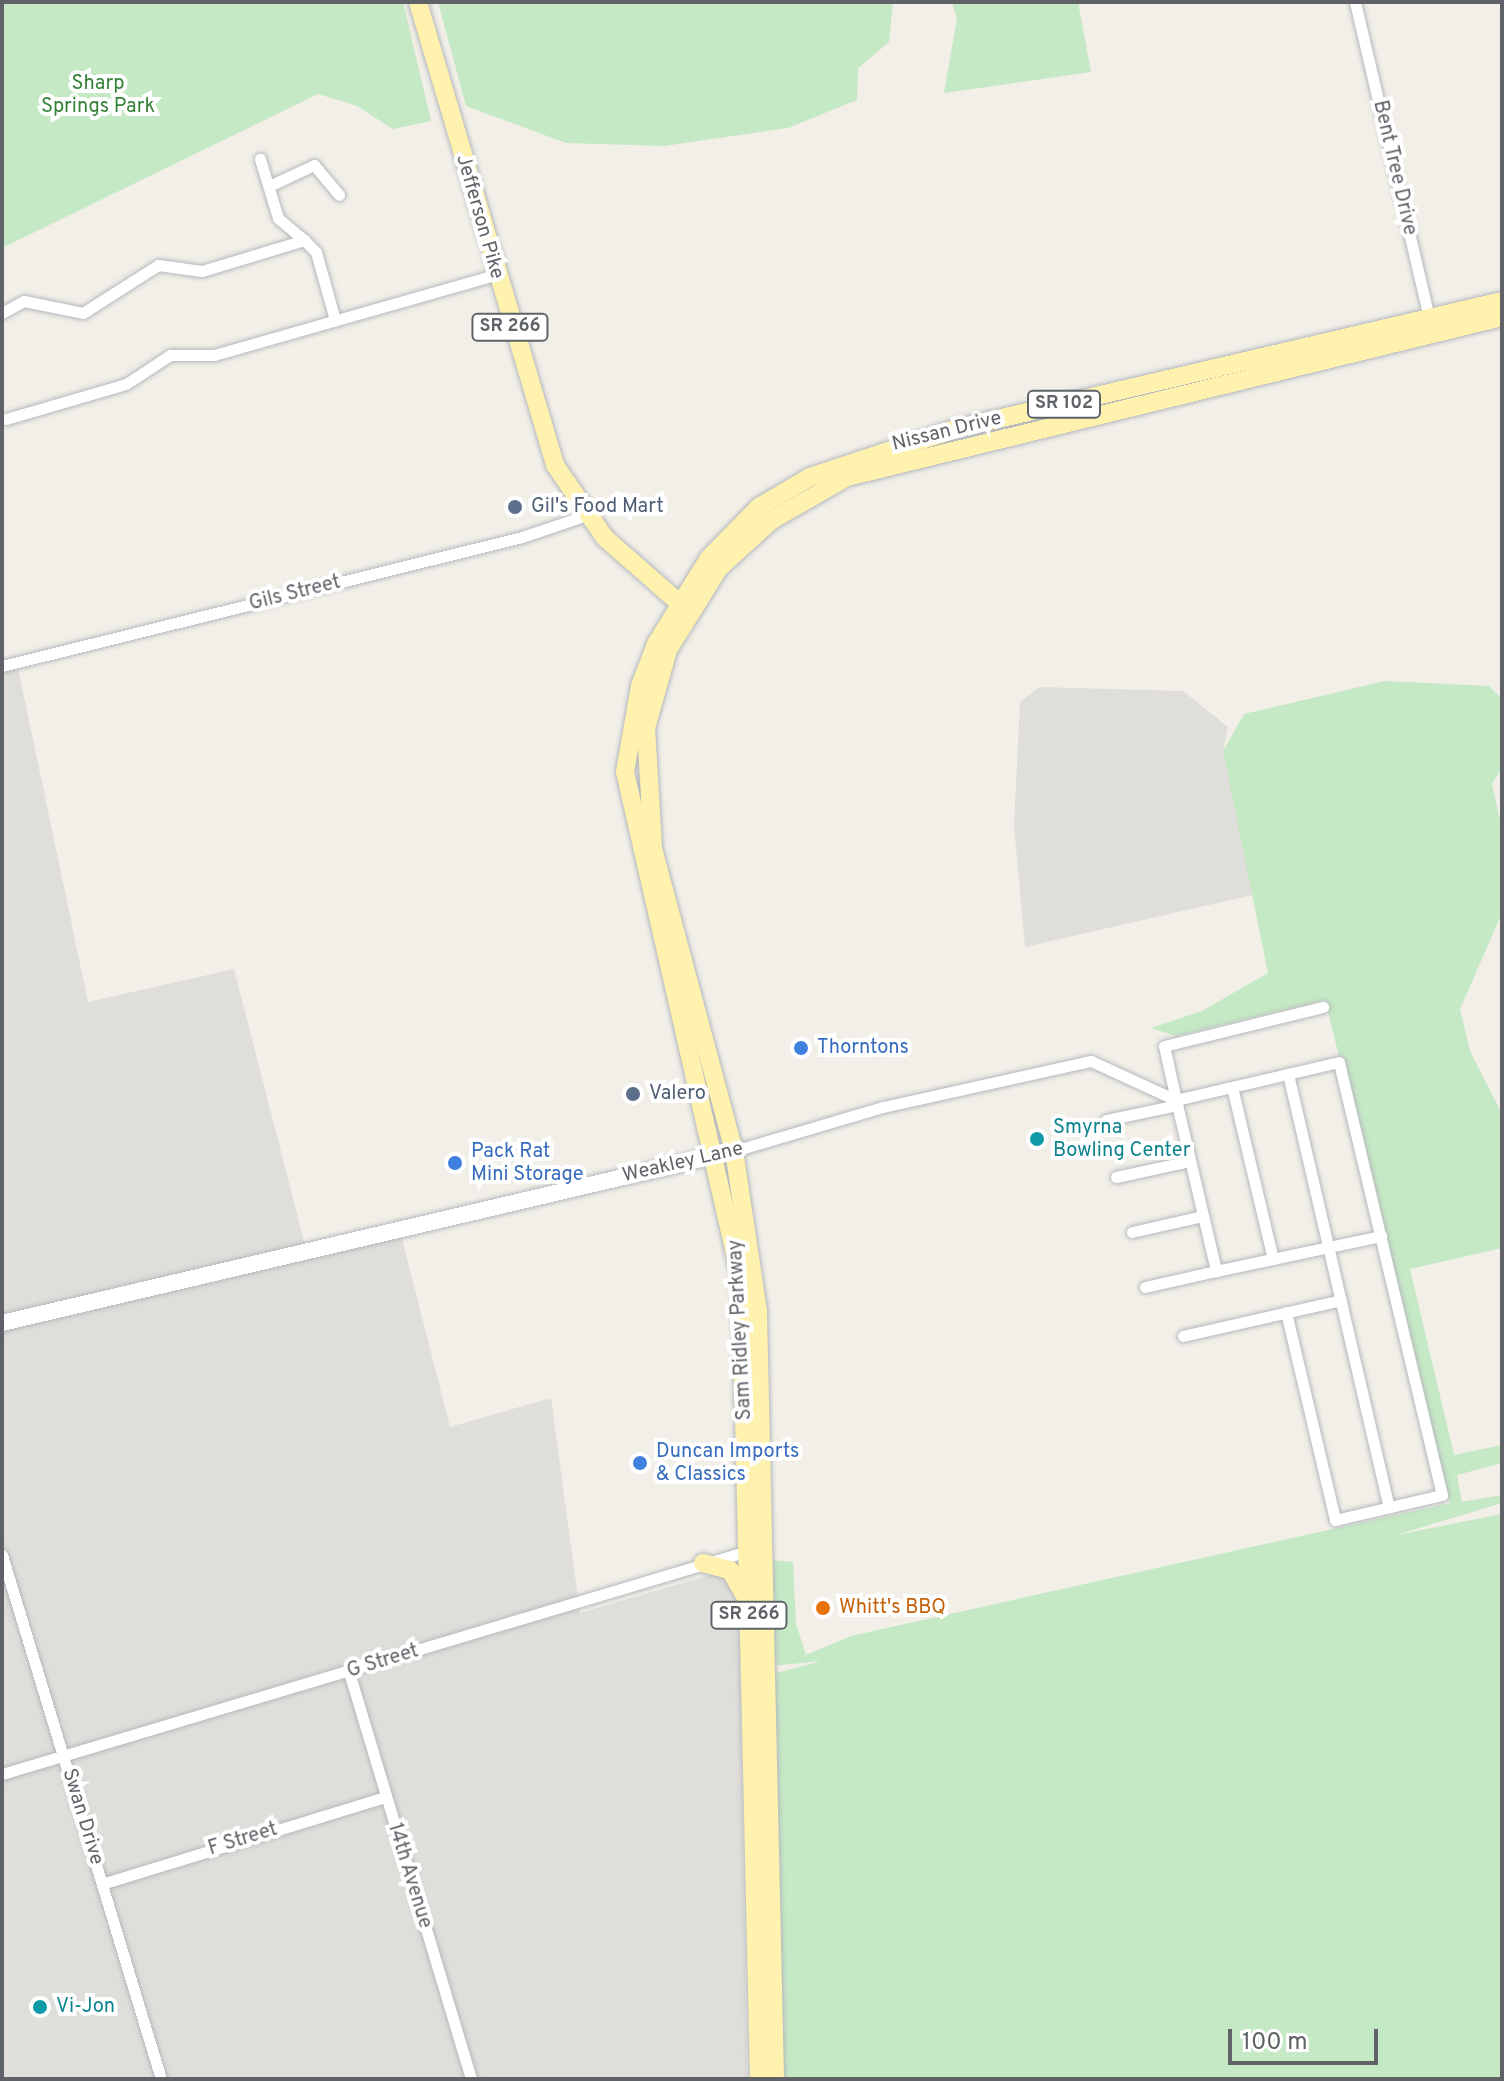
<!DOCTYPE html>
<style>
body{margin:0}
#map{position:relative;width:1504px;height:2081px;overflow:hidden;background:#f1efe8;font-family:Overpass,sans-serif}
div>[style]{position:absolute}
[style*='--x']{left:calc(var(--x)*1px);top:calc(var(--y)*1px);width:calc(var(--w)*1px);rotate:calc(var(--a)*1deg)}
.industrial>*{inset:0;background:#e0deda}
.green>*{inset:0;background:#c5e8c5}
.roads{filter:drop-shadow(0 0 2px #b5b8bc) drop-shadow(0 0 2px #b5b8bc)}
.minor>*{height:11px;margin:-5.5px;padding:0 5.5px;transform-origin:5.5px;border-radius:5.5px;background:#fff}
.secondary>*{height:16px;margin:-8px;padding:0 8px;transform-origin:8px;border-radius:8px;background:#fff}
.primary>*{height:18px;margin:-9px;padding:0 9px;transform-origin:9px;border-radius:9px;background:#fff2af}
.dots>*{width:22px;height:22px;translate:-50% -50%;box-sizing:border-box;border:4px solid #fff;border-radius:50%}
span{translate:-50% -50%;white-space:nowrap;text-align:center;line-height:1.15;-webkit-text-stroke:8px #fff;paint-order:stroke}
.shield-label span{padding:2px 6px;background:#fff;border:2px solid;border-radius:6px;-webkit-text-stroke-width:0}
.shield-label{font-size:18px;color:#5f6368;font-weight:700}
.park-label{font-size:20px;color:#348238}
.street-label{font-size:20px;color:#5f6368}
.service-label{font-size:20px;color:#4e5e75}
.left{translate:0 -50%;text-align:left}
.shop-label{font-size:20px;color:#366cbe}
.culture-label{font-size:20px;color:#0d838f}
.food-label{font-size:20px;color:#c56008}
.frame{position:absolute;inset:0;border:4px solid #5f6368;pointer-events:none}
.scale{position:absolute;left:1228px;top:2029px;width:150px;height:36px;box-sizing:border-box;border:4px solid #5f6368;border-top:0;padding-left:10px;font-size:24px;line-height:28px;white-space:nowrap;color:#5f6368;-webkit-text-stroke:6px #fff;paint-order:stroke}
</style>
<div id="map">
<div class="industrial">
<i style="clip-path:polygon(17px 663px,88px 1002px,234px 969px,306px 1249px,399px 1227px,450px 1427px,551px 1398px,580px 1613px,738px 1567px,747px 2079px,2px 2079px,2px 666px)"></i>
<i style="clip-path:polygon(1039px 687px,1183px 691px,1228px 727px,1223px 751px,1257px 894px,1025px 947px,1014px 825px,1020px 702px)"></i>
</div>
<div class="green">
<i style="clip-path:polygon(2px 2px,403px 2px,431px 121px,393px 129px,357px 106px,318px 94px,2px 248px)"></i>
<i style="clip-path:polygon(438px 2px,893px 2px,889px 42px,858px 68px,857px 100px,788px 128px,664px 146px,566px 143px,466px 106px)"></i>
<i style="clip-path:polygon(952px 2px,1078px 2px,1091px 72px,944px 93px,957px 18px)"></i>
<i style="clip-path:polygon(1385px 681px,1489px 686px,1502px 699px,1502px 768px,1492px 784px,1502px 829px,1502px 913px,1460px 1009px,1470px 1051px,1502px 1114px,1502px 1248px,1410px 1269px,1454px 1455px,1502px 1445px,1502px 1463px,1457px 1475px,1462px 1502px,1502px 1495px,1502px 1503px,1396px 1535px,1502px 1514px,1502px 2079px,781px 2079px,769px 1675px,822px 1661px,771px 1666px,772px 1560px,793px 1562px,796px 1624px,806px 1655px,851px 1636px,1450px 1503px,1325px 1000px,1176px 1036px,1151px 1028px,1202px 1011px,1268px 973px,1223px 751px,1244px 714px)"></i>
</div>
<div class="roads">
<div class="minor">
<i style="--x:1355;--y:2;--w:328;--a:76.8"></i>
<i style="--x:269;--y:186;--w:50;--a:-25"></i>
<i style="--x:314;--y:165;--w:39;--a:50"></i>
<i style="--x:304;--y:240;--w:17;--a:45"></i>
<i style="--x:316;--y:252;--w:71;--a:74.4"></i>
<i style="--x:2;--y:313;--w:25;--a:-29"></i>
<i style="--x:24;--y:301;--w:60;--a:11.5"></i>
<i style="--x:83;--y:313;--w:89;--a:-32.6"></i>
<i style="--x:158;--y:265;--w:44;--a:7.8"></i>
<i style="--x:202;--y:271;--w:107;--a:-16.9"></i>
<i style="--x:304;--y:240;--w:34;--a:-140"></i>
<i style="--x:278;--y:218;--w:62;--a:-107"></i>
<i style="--x:6;--y:419;--w:125;--a:-16.3"></i>
<i style="--x:126;--y:384;--w:53;--a:-33.4"></i>
<i style="--x:170;--y:355;--w:44;--a:0"></i>
<i style="--x:214;--y:355;--w:292;--a:-15.9"></i>
<i style="--x:2;--y:666;--w:536;--a:-13.93"></i>
<i style="--x:522;--y:537;--w:69;--a:-18.7"></i>
<i style="--x:1288;--y:1074;--w:445;--a:76.9"></i>
<i style="--x:1232;--y:1087;--w:177;--a:76.6"></i>
<i style="--x:1106;--y:1120;--w:73;--a:-11.9"></i>
<i style="--x:734;--y:1151;--w:155;--a:-16.5"></i>
<i style="--x:883;--y:1107;--w:213;--a:-12.5"></i>
<i style="--x:1091;--y:1061;--w:94;--a:24.6"></i>
<i style="--x:1176;--y:1100;--w:176;--a:76.8"></i>
<i style="--x:1216;--y:1271;--w:169;--a:-12"></i>
<i style="--x:1116;--y:1177;--w:76;--a:-12.2"></i>
<i style="--x:1132;--y:1232;--w:73;--a:-12.7"></i>
<i style="--x:1145;--y:1287;--w:73;--a:-12.7"></i>
<i style="--x:1286;--y:1312;--w:214;--a:76.7"></i>
<i style="--x:1335;--y:1520;--w:110;--a:-13.2"></i>
<i style="--x:1442;--y:1495;--w:445;--a:-103.4"></i>
<i style="--x:1339;--y:1062;--w:167;--a:166.9"></i>
<i style="--x:1176;--y:1100;--w:55;--a:-102.5"></i>
<i style="--x:1164;--y:1046;--w:164;--a:-13.8"></i>
<i style="--x:1183;--y:1336;--w:162;--a:-12.8"></i>
<i style="--x:2;--y:1555;--w:548;--a:73.12"></i>
<i style="--x:349;--y:1672;--w:425;--a:73.3"></i>
<i style="--x:2;--y:1774;--w:782;--a:-16.65"></i>
<i style="--x:102;--y:1884;--w:295;--a:-17.1"></i>
</div>
<div class="secondary">
<i style="--x:2;--y:1323;--w:752;--a:-13.22"></i>
</div>
<div class="primary">
<i style="--x:418;--y:2;--w:483;--a:73.5"></i>
<i style="--x:555;--y:465;--w:88;--a:55.6"></i>
<i style="--x:605;--y:538;--w:108;--a:41.2"></i>
<i style="--x:703;--y:1563;--w:28;--a:15"></i>
<i style="--x:730;--y:1570;--w:32;--a:60"></i>
<i style="--x:759;--y:2079;--w:799;--a:-91.29"></i>
<i style="--x:741;--y:1280;--w:521;--a:-102.86"></i>
<i style="--x:625;--y:772;--w:87;--a:-80.1"></i>
<i style="--x:640;--y:686;--w:45;--a:-69.1"></i>
<i style="--x:656;--y:644;--w:101;--a:-58.4"></i>
<i style="--x:709;--y:558;--w:71;--a:-45.6"></i>
<i style="--x:759;--y:507;--w:59;--a:-30.5"></i>
<i style="--x:810;--y:477;--w:153;--a:-18.3"></i>
<i style="--x:955;--y:429;--w:562;--a:-13.17"></i>
<i style="--x:775;--y:2079;--w:768;--a:-91.27"></i>
<i style="--x:758;--y:1311;--w:162;--a:-98.5"></i>
<i style="--x:734;--y:1151;--w:314;--a:-105"></i>
<i style="--x:653;--y:848;--w:120;--a:-93.3"></i>
<i style="--x:646;--y:728;--w:81;--a:-74.2"></i>
<i style="--x:668;--y:650;--w:97;--a:-58.1"></i>
<i style="--x:719;--y:568;--w:72;--a:-42.2"></i>
<i style="--x:772;--y:520;--w:86;--a:-29.8"></i>
<i style="--x:847;--y:477;--w:674;--a:-13.73"></i>
</div>
</div>
<div class="dots">
<i style="left:515px;top:507px;background:#5c6f8a"></i>
<i style="left:801px;top:1048px;background:#3f7fe0"></i>
<i style="left:633px;top:1094px;background:#5c6f8a"></i>
<i style="left:1037px;top:1139px;background:#0f9aa8"></i>
<i style="left:455px;top:1163px;background:#3f7fe0"></i>
<i style="left:640px;top:1463px;background:#3f7fe0"></i>
<i style="left:823px;top:1608px;background:#e8710a"></i>
<i style="left:40px;top:2007px;background:#0f9aa8"></i>
</div>
<div class="shield-label">
<span style="left:510px;top:327px">SR 266</span>
<span style="left:1064px;top:404px">SR 102</span>
<span style="left:749px;top:1615px">SR 266</span>
</div>
<div class="park-label">
<span style="left:98px;top:96px">Sharp<br>Springs Park</span>
</div>
<div class="street-label">
<span style="left:1394px;top:168px;rotate:77deg">Bent Tree Drive</span>
<span style="left:479px;top:217px;rotate:74deg">Jefferson Pike</span>
<span style="left:947px;top:432px;rotate:-14deg">Nissan Drive</span>
<span style="left:295px;top:594px;rotate:-14deg">Gils Street</span>
<span style="left:683px;top:1163px;rotate:-13deg">Weakley Lane</span>
<span style="left:741px;top:1330px;rotate:-93deg">Sam Ridley Parkway</span>
<span style="left:383px;top:1662px;rotate:-17deg">G Street</span>
<span style="left:82px;top:1817px;rotate:73deg">Swan Drive</span>
<span style="left:243px;top:1840px;rotate:-17deg">F Street</span>
<span style="left:409px;top:1876px;rotate:73deg">14th Avenue</span>
</div>
<div class="service-label">
<span class="left" style="left:531px;top:507px">Gil's Food Mart</span>
<span class="left" style="left:649px;top:1094px">Valero</span>
</div>
<div class="shop-label">
<span class="left" style="left:817px;top:1048px">Thorntons</span>
<span class="left" style="left:471px;top:1164px">Pack Rat<br>Mini Storage</span>
<span class="left" style="left:656px;top:1464px">Duncan Imports<br>&amp; Classics</span>
</div>
<div class="culture-label">
<span class="left" style="left:1053px;top:1140px">Smyrna<br>Bowling Center</span>
<span class="left" style="left:56px;top:2007px">Vi-Jon</span>
</div>
<div class="food-label">
<span class="left" style="left:839px;top:1608px">Whitt's BBQ</span>
</div>
<div class="frame"></div>
<div class="scale">100 m</div>
</div>
